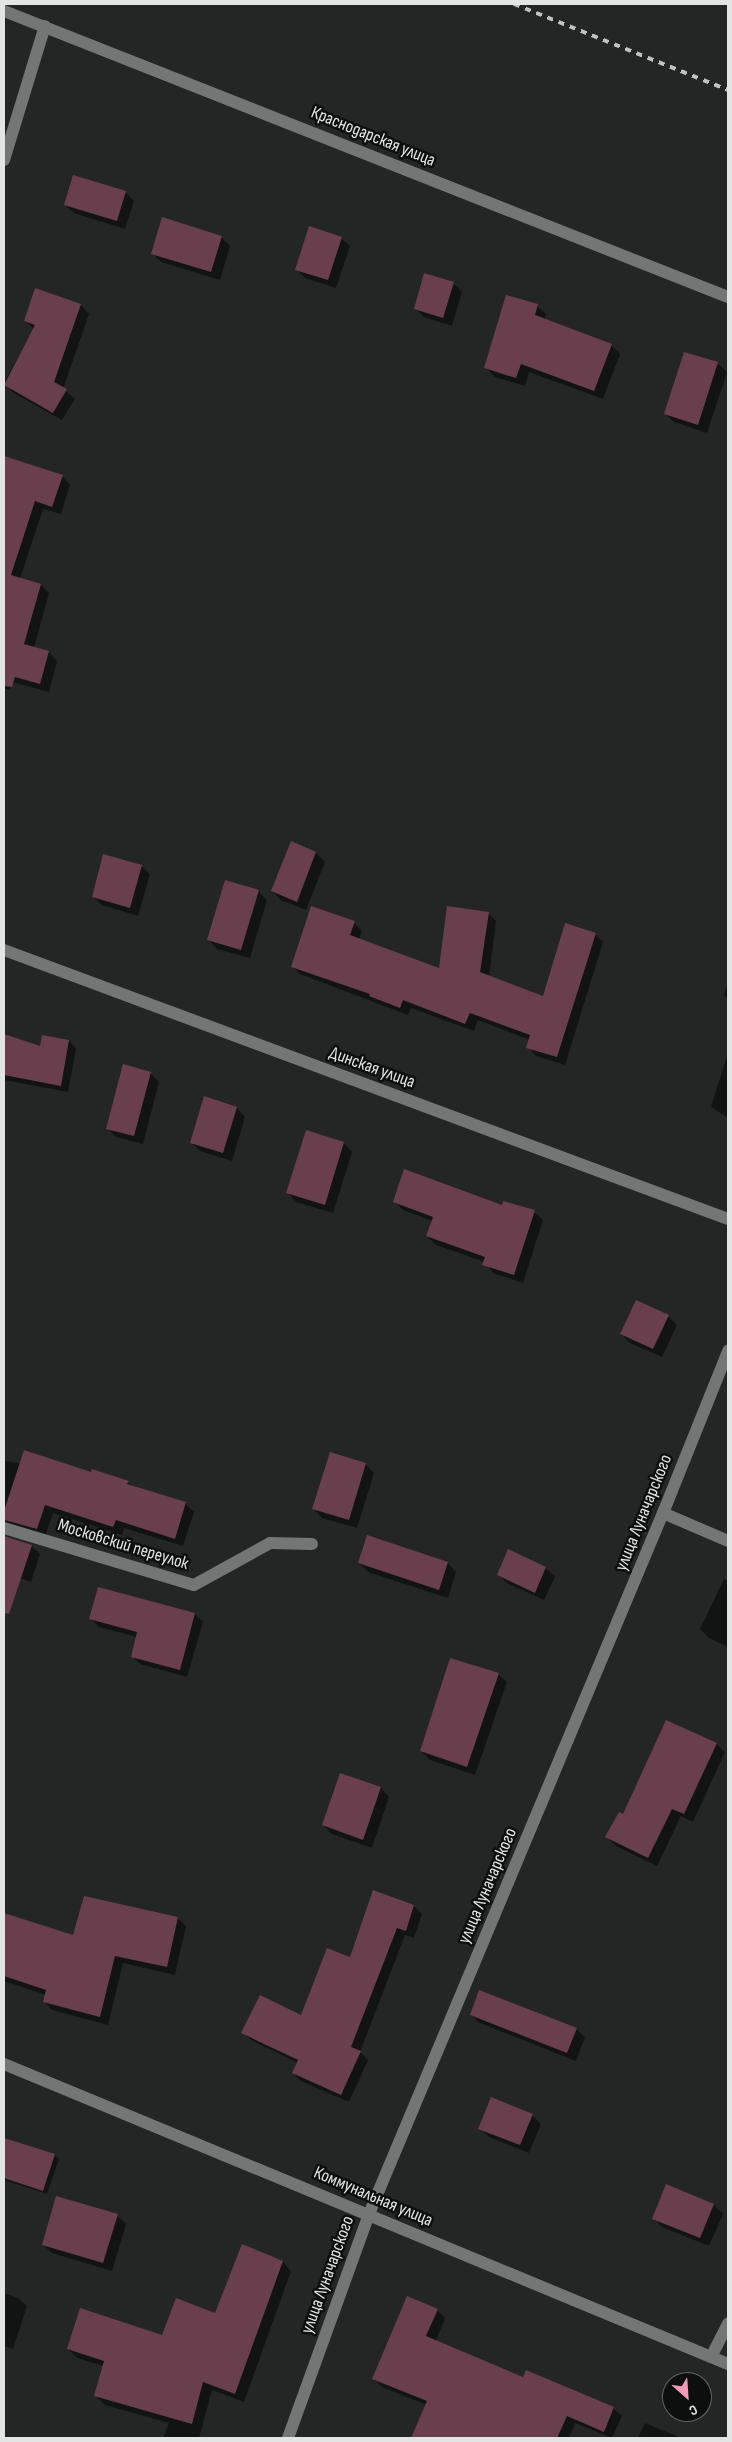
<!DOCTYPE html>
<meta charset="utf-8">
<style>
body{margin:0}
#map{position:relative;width:732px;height:2442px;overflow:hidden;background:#232625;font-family:"Sofia Sans Condensed",sans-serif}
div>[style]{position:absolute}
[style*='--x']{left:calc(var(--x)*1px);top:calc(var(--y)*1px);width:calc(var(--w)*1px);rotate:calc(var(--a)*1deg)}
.shadow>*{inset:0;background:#0007}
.building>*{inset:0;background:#6a3f4d}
.minor>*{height:12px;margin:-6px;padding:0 6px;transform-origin:6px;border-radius:6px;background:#727675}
.rail>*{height:4px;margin-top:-2px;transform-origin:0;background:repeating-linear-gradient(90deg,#c1c3c3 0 6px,transparent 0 12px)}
span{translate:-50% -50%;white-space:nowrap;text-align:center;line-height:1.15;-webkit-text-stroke:5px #0d0f0e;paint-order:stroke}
.street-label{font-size:18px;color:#e3e5e5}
.frame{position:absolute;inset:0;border:5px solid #e3e5e5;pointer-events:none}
.north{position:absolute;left:662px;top:2372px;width:50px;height:50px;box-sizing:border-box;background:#0d0f0e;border:1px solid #636564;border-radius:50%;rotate:154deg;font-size:14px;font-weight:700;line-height:20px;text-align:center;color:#e3e5e5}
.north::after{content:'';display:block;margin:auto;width:18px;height:22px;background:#f09ab7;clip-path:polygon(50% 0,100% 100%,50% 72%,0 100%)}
</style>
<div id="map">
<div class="shadow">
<i style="clip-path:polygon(125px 192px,134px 201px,125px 229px,74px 213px,65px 205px)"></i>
<i style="clip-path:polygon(221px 237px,230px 246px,220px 280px,161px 262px,152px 253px)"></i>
<i style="clip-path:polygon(341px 238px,350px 246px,336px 288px,305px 278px,296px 269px)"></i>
<i style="clip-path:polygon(453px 283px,462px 292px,452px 326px,424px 317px,415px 308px)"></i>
<i style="clip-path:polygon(81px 305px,89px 314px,63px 389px,75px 399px,62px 420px,12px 392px,4px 382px,34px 329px,25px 321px)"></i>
<i style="clip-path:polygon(537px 306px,546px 314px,544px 320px,611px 345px,620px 354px,603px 399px,529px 372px,525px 386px,495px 377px,486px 368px)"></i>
<i style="clip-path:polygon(685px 353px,718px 364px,727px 372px,707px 433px,674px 422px,665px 413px)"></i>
<i style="clip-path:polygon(4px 457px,62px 476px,70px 485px,61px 514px,43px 509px,20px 579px,41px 585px,49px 593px,34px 648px,49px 652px,57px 661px,49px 692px,12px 682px,10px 690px,4px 688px)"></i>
<i style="clip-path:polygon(291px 843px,316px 853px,325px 862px,306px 910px,281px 900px,272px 891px)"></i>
<i style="clip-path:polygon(141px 866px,150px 874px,138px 916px,102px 905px,93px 897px)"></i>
<i style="clip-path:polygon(258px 891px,267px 900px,250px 958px,217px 949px,209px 940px)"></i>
<i style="clip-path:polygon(488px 913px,496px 921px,489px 977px,543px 997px,595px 934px,603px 942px,565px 1065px,536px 1056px,528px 1047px,530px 1040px,478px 1020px,474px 1031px,411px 1008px,408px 1015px,300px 974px,292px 966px,354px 923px,362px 931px,359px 940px,440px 969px)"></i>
<i style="clip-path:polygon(728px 981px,728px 999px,724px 995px)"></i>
<i style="clip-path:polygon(4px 1036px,41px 1048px,69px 1041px,76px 1048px,68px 1092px,4px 1080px)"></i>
<i style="clip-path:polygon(727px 1056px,728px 1056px,728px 1118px,711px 1107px)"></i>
<i style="clip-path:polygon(150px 1073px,159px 1082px,143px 1144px,116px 1137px,107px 1128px)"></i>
<i style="clip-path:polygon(237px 1108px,245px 1117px,232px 1161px,200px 1151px,191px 1142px)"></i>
<i style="clip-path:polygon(344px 1143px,352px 1152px,333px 1213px,296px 1202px,288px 1193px)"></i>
<i style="clip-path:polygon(394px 1201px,502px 1207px,534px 1212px,543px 1220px,523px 1283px,493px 1273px,485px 1262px,436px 1245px,427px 1236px,433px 1221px,403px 1210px)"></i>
<i style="clip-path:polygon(668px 1316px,677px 1325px,662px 1357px,630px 1343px,621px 1334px)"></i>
<i style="clip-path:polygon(4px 1461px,92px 1473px,128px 1482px,134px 1488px,185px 1503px,194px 1512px,183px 1546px,124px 1528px,122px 1535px,53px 1513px,45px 1537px,4px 1534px,6px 1538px,31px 1546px,40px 1554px,31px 1582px,4px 1573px)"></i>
<i style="clip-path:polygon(365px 1464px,374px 1473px,357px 1528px,322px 1518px,314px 1509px)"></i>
<i style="clip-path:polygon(509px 1551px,546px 1568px,555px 1577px,544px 1600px,507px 1583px,498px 1575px)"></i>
<i style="clip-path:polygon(359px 1563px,448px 1563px,456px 1572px,448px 1598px,368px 1572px)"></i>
<i style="clip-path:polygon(724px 1579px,728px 1581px,728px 1647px,709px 1638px,700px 1629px)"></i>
<i style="clip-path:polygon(195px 1614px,203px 1622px,187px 1677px,140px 1664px,132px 1656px,137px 1637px,99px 1627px,91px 1619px)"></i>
<i style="clip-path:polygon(498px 1674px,507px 1682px,475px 1775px,430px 1760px,421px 1751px)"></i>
<i style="clip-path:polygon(716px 1744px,725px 1752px,693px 1822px,681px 1816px,657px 1866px,616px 1846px,607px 1837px,624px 1816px)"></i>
<i style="clip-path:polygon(341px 1774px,381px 1788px,389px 1797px,372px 1848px,332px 1834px,323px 1825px)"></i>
<i style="clip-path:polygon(414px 1906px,422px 1914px,414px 1938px,405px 1935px,360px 2052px,368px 2060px,349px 2102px,301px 2081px,293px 2073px,298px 2063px,251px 2040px,243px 2032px,302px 2017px,351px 1959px)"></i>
<i style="clip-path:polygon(4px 1914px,74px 1937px,177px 1918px,186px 1926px,175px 1975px,123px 1963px,108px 2025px,52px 2010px,44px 2001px,46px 1995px,4px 1981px)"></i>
<i style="clip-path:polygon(471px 2015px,576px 2029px,585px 2037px,576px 2061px,480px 2023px)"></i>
<i style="clip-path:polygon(532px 2115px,541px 2124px,529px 2153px,489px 2137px,480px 2128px)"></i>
<i style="clip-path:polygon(4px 2139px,55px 2155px,59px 2159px,47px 2194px,4px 2180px)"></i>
<i style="clip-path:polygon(666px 2186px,714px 2205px,723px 2214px,709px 2246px,662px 2227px,653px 2218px)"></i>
<i style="clip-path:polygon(117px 2215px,126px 2224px,112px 2271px,52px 2253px,43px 2245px)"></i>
<i style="clip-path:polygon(283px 2262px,291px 2271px,244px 2402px,212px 2390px,199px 2438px,163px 2438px,169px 2423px,105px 2405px,96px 2396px,104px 2366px,77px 2358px,68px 2349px,162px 2337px,216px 2314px)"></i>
<i style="clip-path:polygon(4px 2293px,18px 2298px,27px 2306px,13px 2349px,4px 2346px)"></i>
<i style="clip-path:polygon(437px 2310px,445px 2318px,436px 2341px,524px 2379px,613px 2408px,622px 2416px,612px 2438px,575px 2423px,569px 2438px,522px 2438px,482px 2422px,475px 2438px,413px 2438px,427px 2405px,382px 2387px,374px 2379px)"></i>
<i style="clip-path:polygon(645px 2423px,682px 2438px,638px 2438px)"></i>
</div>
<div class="building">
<i style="clip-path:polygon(73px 175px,126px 191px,117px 221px,64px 205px)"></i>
<i style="clip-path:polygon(162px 217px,222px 236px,211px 272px,151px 254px)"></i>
<i style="clip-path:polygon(309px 226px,342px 237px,328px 280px,295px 270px)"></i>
<i style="clip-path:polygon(424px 273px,454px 282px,443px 318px,414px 309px)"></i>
<i style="clip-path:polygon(35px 288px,81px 304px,54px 382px,67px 389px,53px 413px,4px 385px,35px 325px,24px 321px)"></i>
<i style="clip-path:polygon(506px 295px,538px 304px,535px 315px,612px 344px,594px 391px,521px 364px,516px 378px,484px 368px)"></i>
<i style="clip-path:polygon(684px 352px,718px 362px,698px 425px,664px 414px)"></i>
<i style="clip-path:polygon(4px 456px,63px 475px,52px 507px,35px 501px,11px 575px,41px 584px,24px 644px,49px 651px,40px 684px,15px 677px,12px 687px,4px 686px)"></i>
<i style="clip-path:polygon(291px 841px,316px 852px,297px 902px,271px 891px)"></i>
<i style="clip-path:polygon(103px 854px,142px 865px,130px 908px,92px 897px)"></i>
<i style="clip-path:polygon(225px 880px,259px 890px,241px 950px,207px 940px)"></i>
<i style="clip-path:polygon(311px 906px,355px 921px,350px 935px,439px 968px,447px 906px,489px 912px,480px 972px,543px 996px,565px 923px,596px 933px,557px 1057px,526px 1048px,530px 1035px,470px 1013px,465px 1024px,403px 1000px,400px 1008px,369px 996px,370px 994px,291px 967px)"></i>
<i style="clip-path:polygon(4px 1034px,40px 1046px,42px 1035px,69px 1040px,61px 1086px,4px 1075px)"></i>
<i style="clip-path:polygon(123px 1064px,151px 1072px,134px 1136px,106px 1129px)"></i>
<i style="clip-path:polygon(204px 1096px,237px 1107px,223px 1153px,190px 1143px)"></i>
<i style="clip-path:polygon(306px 1130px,344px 1142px,325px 1205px,286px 1193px)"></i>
<i style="clip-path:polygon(404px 1169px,502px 1205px,503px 1201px,535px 1210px,514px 1275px,482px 1265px,485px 1257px,426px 1236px,433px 1217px,393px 1202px)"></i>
<i style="clip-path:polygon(636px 1300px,669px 1315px,653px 1349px,620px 1334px)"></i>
<i style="clip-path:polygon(24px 1450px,91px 1472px,92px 1469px,129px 1481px,127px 1484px,186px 1502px,175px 1539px,116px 1520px,113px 1527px,45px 1505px,37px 1529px,4px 1520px,4px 1511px)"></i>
<i style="clip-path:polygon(330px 1452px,366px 1463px,349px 1520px,312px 1509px)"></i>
<i style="clip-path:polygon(367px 1535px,448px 1562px,439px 1590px,358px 1563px)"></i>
<i style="clip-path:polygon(4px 1536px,32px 1545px,9px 1614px,4px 1613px)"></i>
<i style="clip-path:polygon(508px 1549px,546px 1567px,535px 1593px,497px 1575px)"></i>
<i style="clip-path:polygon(98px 1587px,195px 1613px,180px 1670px,131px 1657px,137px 1632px,89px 1619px)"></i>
<i style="clip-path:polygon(450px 1658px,499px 1673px,467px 1767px,420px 1751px)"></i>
<i style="clip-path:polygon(666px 1720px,717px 1743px,684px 1814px,672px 1809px,648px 1858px,605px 1837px,619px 1812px,623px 1814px)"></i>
<i style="clip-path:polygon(340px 1773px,381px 1787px,363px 1840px,322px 1825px)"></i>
<i style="clip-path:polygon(373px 1890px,414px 1905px,406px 1931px,397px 1928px,351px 2047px,361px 2051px,341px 2095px,292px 2073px,298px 2060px,241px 2033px,260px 1995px,301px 2015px,327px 1948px,350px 1957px)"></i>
<i style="clip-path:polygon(84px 1896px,178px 1917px,167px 1967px,115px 1956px,100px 2017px,43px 2002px,46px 1990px,4px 1976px,4px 1913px,73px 1935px)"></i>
<i style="clip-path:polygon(479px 1990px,577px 2028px,567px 2053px,470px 2015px)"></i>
<i style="clip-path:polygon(491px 2097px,533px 2114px,520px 2145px,478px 2129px)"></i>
<i style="clip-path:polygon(4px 2138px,55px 2154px,43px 2191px,4px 2178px)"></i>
<i style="clip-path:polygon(666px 2184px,714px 2204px,700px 2238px,652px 2219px)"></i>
<i style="clip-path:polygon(56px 2196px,118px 2214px,103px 2263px,42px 2245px)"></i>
<i style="clip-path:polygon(242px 2244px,283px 2261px,235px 2394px,203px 2382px,192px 2424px,94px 2396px,104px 2361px,67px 2349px,80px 2308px,162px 2335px,176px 2298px,215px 2313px)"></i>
<i style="clip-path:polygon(407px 2296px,438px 2309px,426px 2336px,523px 2377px,526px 2370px,614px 2407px,604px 2432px,567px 2416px,557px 2438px,411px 2438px,427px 2401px,372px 2379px)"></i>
</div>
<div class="minor">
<i style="--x:4;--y:11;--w:778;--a:21.56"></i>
<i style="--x:4;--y:160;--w:140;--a:-73"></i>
<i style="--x:4;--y:950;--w:772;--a:20.38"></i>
<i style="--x:663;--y:1513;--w:71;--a:23.3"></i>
<i style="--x:4;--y:1528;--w:198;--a:16.7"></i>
<i style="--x:194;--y:1585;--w:87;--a:-28.9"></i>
<i style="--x:270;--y:1543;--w:42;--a:1.4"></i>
<i style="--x:4;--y:2064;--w:784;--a:22.51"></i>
<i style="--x:711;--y:2357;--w:38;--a:-63"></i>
<i style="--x:288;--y:2438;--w:238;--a:-70.1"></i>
<i style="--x:369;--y:2214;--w:760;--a:-67.25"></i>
<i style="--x:663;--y:1513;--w:175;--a:-68.1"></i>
</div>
<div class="rail">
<i style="--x:514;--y:4;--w:231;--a:21.9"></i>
</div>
<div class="street-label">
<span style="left:373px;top:137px;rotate:22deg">Краснодарская улица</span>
<span style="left:372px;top:1068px;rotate:20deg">Динская улица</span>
<span style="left:644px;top:1513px;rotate:-68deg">улица Луначарского</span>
<span style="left:123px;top:1545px;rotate:17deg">Московский переулок</span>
<span style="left:488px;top:1886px;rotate:-67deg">улица Луначарского</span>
<span style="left:373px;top:2197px;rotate:23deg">Коммунальная улица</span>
<span style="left:328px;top:2275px;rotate:-70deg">улица Луначарского</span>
</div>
<div class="frame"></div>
<div class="north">С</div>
</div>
